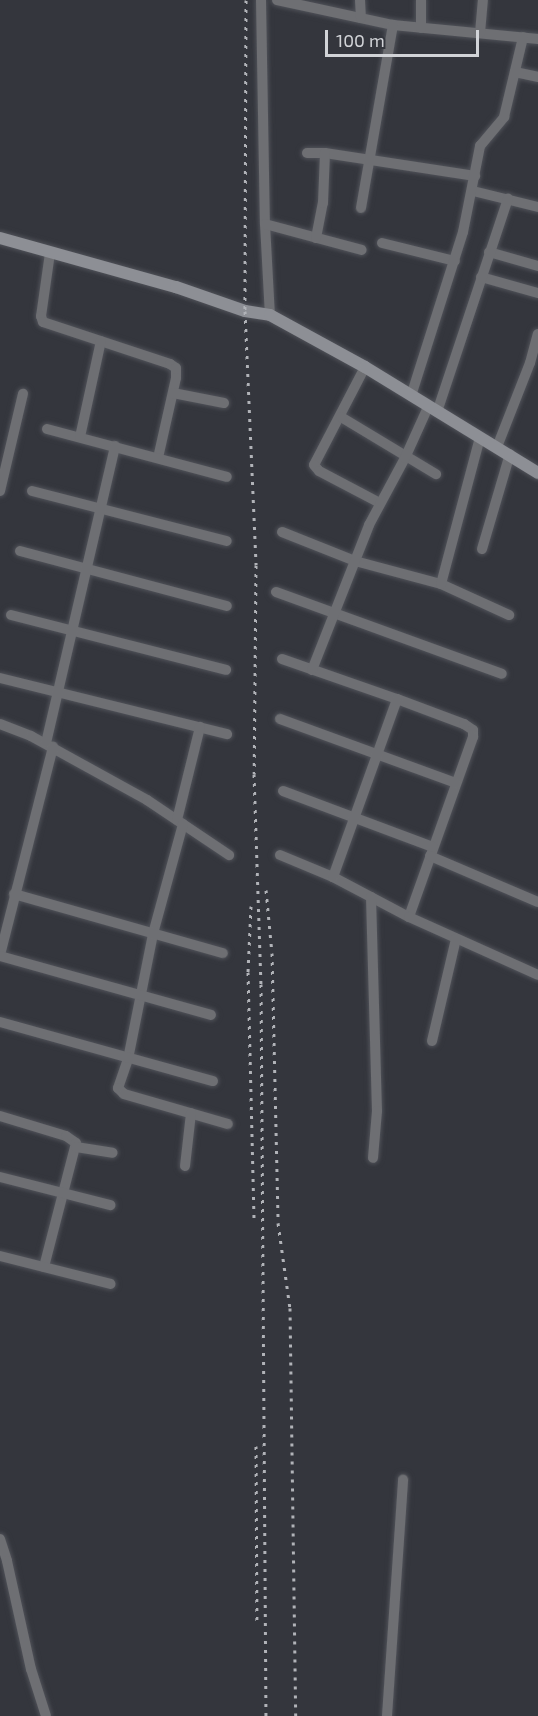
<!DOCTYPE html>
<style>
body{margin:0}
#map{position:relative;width:538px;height:1716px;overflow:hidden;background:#34363d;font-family:"Exo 2",sans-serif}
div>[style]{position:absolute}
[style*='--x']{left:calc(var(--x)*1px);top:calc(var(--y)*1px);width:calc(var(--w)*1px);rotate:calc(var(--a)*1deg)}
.roads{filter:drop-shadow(0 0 2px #505259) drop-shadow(0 0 2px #505259)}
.street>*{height:10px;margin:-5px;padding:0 5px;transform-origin:5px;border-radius:5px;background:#6e6f73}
.secondary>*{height:12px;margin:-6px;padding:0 6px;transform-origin:6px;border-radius:6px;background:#8d8f95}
.rail>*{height:3px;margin-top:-1.5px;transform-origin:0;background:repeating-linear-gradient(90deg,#b1b3b8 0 3px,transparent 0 9px)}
span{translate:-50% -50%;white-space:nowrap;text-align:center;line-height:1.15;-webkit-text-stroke:6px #34363d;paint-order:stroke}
.scale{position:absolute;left:325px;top:30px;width:154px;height:27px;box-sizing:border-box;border:3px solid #d1d3d7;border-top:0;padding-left:8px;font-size:18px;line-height:21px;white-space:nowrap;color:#d1d3d7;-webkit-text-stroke:4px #34363d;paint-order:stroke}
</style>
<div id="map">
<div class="roads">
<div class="street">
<i style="--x:261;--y:0;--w:224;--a:89"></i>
<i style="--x:265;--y:224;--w:91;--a:86.9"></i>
<i style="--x:277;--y:0;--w:119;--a:12.2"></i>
<i style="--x:393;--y:25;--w:146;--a:5.5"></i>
<i style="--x:360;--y:0;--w:18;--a:87"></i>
<i style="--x:421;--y:28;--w:28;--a:-90"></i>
<i style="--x:480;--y:33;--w:33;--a:-85"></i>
<i style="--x:515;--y:72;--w:24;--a:12"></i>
<i style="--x:307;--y:153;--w:18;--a:0"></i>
<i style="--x:325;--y:153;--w:152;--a:8.7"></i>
<i style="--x:473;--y:191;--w:67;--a:13.8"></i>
<i style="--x:361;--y:208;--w:186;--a:-80.1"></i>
<i style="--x:265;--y:224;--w:100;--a:15"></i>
<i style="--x:316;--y:238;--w:36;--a:-79"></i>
<i style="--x:323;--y:203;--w:50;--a:-87.7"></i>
<i style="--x:382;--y:243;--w:75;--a:13.9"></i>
<i style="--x:489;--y:252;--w:51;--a:15.9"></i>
<i style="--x:50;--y:253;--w:64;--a:98.1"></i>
<i style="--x:41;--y:316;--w:6;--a:72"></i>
<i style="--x:43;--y:322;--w:134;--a:18.3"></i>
<i style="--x:170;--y:364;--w:7;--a:34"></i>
<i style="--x:176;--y:368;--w:10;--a:90"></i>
<i style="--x:176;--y:378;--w:82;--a:102.7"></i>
<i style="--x:481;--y:277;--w:59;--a:15.7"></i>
<i style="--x:365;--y:367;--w:110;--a:117.5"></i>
<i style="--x:314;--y:465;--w:8;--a:50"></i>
<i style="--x:319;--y:471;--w:69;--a:27.7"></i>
<i style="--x:173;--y:393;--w:52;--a:11.1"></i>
<i style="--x:411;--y:396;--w:172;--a:-72.4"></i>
<i style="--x:463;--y:232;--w:88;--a:-78.8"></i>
<i style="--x:480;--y:146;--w:38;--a:-50"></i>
<i style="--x:504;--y:117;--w:82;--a:-76.6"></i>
<i style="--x:437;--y:412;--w:225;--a:-71.6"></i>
<i style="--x:341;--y:417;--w:111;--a:31"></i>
<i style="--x:47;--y:429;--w:186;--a:14.9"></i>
<i style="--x:80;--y:437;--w:98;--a:-77.7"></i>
<i style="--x:497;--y:447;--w:90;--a:-68.6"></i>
<i style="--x:530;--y:363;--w:30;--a:-75"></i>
<i style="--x:0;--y:491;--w:100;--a:-76.7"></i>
<i style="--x:32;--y:491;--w:201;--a:14.4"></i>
<i style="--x:282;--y:532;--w:79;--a:21.7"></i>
<i style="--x:355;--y:561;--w:89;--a:15"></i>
<i style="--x:441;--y:584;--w:75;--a:24.5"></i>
<i style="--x:482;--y:549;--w:99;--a:-73.6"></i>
<i style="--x:20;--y:551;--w:214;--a:14.9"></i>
<i style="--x:441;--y:584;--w:152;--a:-75.1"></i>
<i style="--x:276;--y:592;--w:240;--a:19.9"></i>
<i style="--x:11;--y:615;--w:222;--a:14.3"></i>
<i style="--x:282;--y:659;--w:122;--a:19.2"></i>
<i style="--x:397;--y:699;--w:72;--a:20.5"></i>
<i style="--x:464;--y:724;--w:11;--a:34"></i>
<i style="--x:473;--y:730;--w:7;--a:90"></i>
<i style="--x:473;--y:737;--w:191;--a:109.6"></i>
<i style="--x:312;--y:670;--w:156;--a:-68.5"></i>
<i style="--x:369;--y:525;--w:76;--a:-61.8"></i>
<i style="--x:405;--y:458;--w:56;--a:-65.7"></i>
<i style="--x:0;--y:678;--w:234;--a:13.9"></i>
<i style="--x:280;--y:719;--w:187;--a:20"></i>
<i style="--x:0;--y:724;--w:33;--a:21"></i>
<i style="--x:31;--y:736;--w:132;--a:28.9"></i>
<i style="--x:147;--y:800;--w:99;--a:33.9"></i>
<i style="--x:46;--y:743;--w:305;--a:-76.9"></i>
<i style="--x:283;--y:791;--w:160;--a:20.5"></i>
<i style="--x:177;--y:820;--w:96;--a:-76.1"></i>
<i style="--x:183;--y:824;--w:114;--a:105.3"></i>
<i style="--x:153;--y:934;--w:127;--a:101.3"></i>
<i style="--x:128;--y:1059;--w:31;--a:109"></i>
<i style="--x:118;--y:1088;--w:8;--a:45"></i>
<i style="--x:124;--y:1094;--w:108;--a:16.1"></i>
<i style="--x:280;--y:855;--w:57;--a:22.5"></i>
<i style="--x:333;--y:877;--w:86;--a:27.8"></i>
<i style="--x:409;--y:917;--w:141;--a:24.2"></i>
<i style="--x:430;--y:856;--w:117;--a:23.1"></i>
<i style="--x:333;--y:877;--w:189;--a:-70.2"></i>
<i style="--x:14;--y:894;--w:217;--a:15.8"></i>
<i style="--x:371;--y:897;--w:214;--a:88.4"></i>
<i style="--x:377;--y:1111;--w:47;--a:94.9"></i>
<i style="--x:0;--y:955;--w:215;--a:-75.7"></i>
<i style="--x:0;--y:956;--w:219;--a:15.6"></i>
<i style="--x:0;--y:1022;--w:221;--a:15.5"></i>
<i style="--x:432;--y:1041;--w:105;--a:-76.8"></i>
<i style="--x:0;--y:1116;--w:69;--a:16.9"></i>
<i style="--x:66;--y:1136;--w:12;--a:35"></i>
<i style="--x:76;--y:1143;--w:128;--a:104.5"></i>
<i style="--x:76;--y:1147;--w:37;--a:9"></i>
<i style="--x:185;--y:1166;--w:53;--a:-83.5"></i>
<i style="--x:0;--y:1177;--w:114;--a:14.3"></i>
<i style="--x:0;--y:1256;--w:114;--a:14.2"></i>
<i style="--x:0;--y:1539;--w:23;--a:72"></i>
<i style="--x:7;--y:1561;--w:111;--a:77.5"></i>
<i style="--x:31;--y:1669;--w:49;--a:72.3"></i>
<i style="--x:387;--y:1716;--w:237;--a:-86.1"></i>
</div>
<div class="secondary">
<i style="--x:0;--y:238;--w:183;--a:15.6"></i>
<i style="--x:176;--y:287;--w:73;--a:19.2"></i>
<i style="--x:245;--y:311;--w:25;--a:9"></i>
<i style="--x:270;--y:315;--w:108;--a:28.7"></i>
<i style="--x:365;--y:367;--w:203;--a:31.5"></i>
</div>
</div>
<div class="rail">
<i style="--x:246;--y:0;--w:311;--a:90.2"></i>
<i style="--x:245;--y:311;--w:254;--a:87.5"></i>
<i style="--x:256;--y:565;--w:209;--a:90.5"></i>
<i style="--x:254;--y:774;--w:210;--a:88.1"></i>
<i style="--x:261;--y:984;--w:732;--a:89.61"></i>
<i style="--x:266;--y:890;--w:63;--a:84.6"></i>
<i style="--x:272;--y:953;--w:270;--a:88.7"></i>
<i style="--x:278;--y:1223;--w:86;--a:82"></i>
<i style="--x:290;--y:1308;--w:408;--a:89.2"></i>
<i style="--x:251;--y:906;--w:66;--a:92.6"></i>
<i style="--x:248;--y:972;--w:249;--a:88.6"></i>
<i style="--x:256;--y:1446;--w:177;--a:89.7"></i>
</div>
<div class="scale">100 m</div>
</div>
